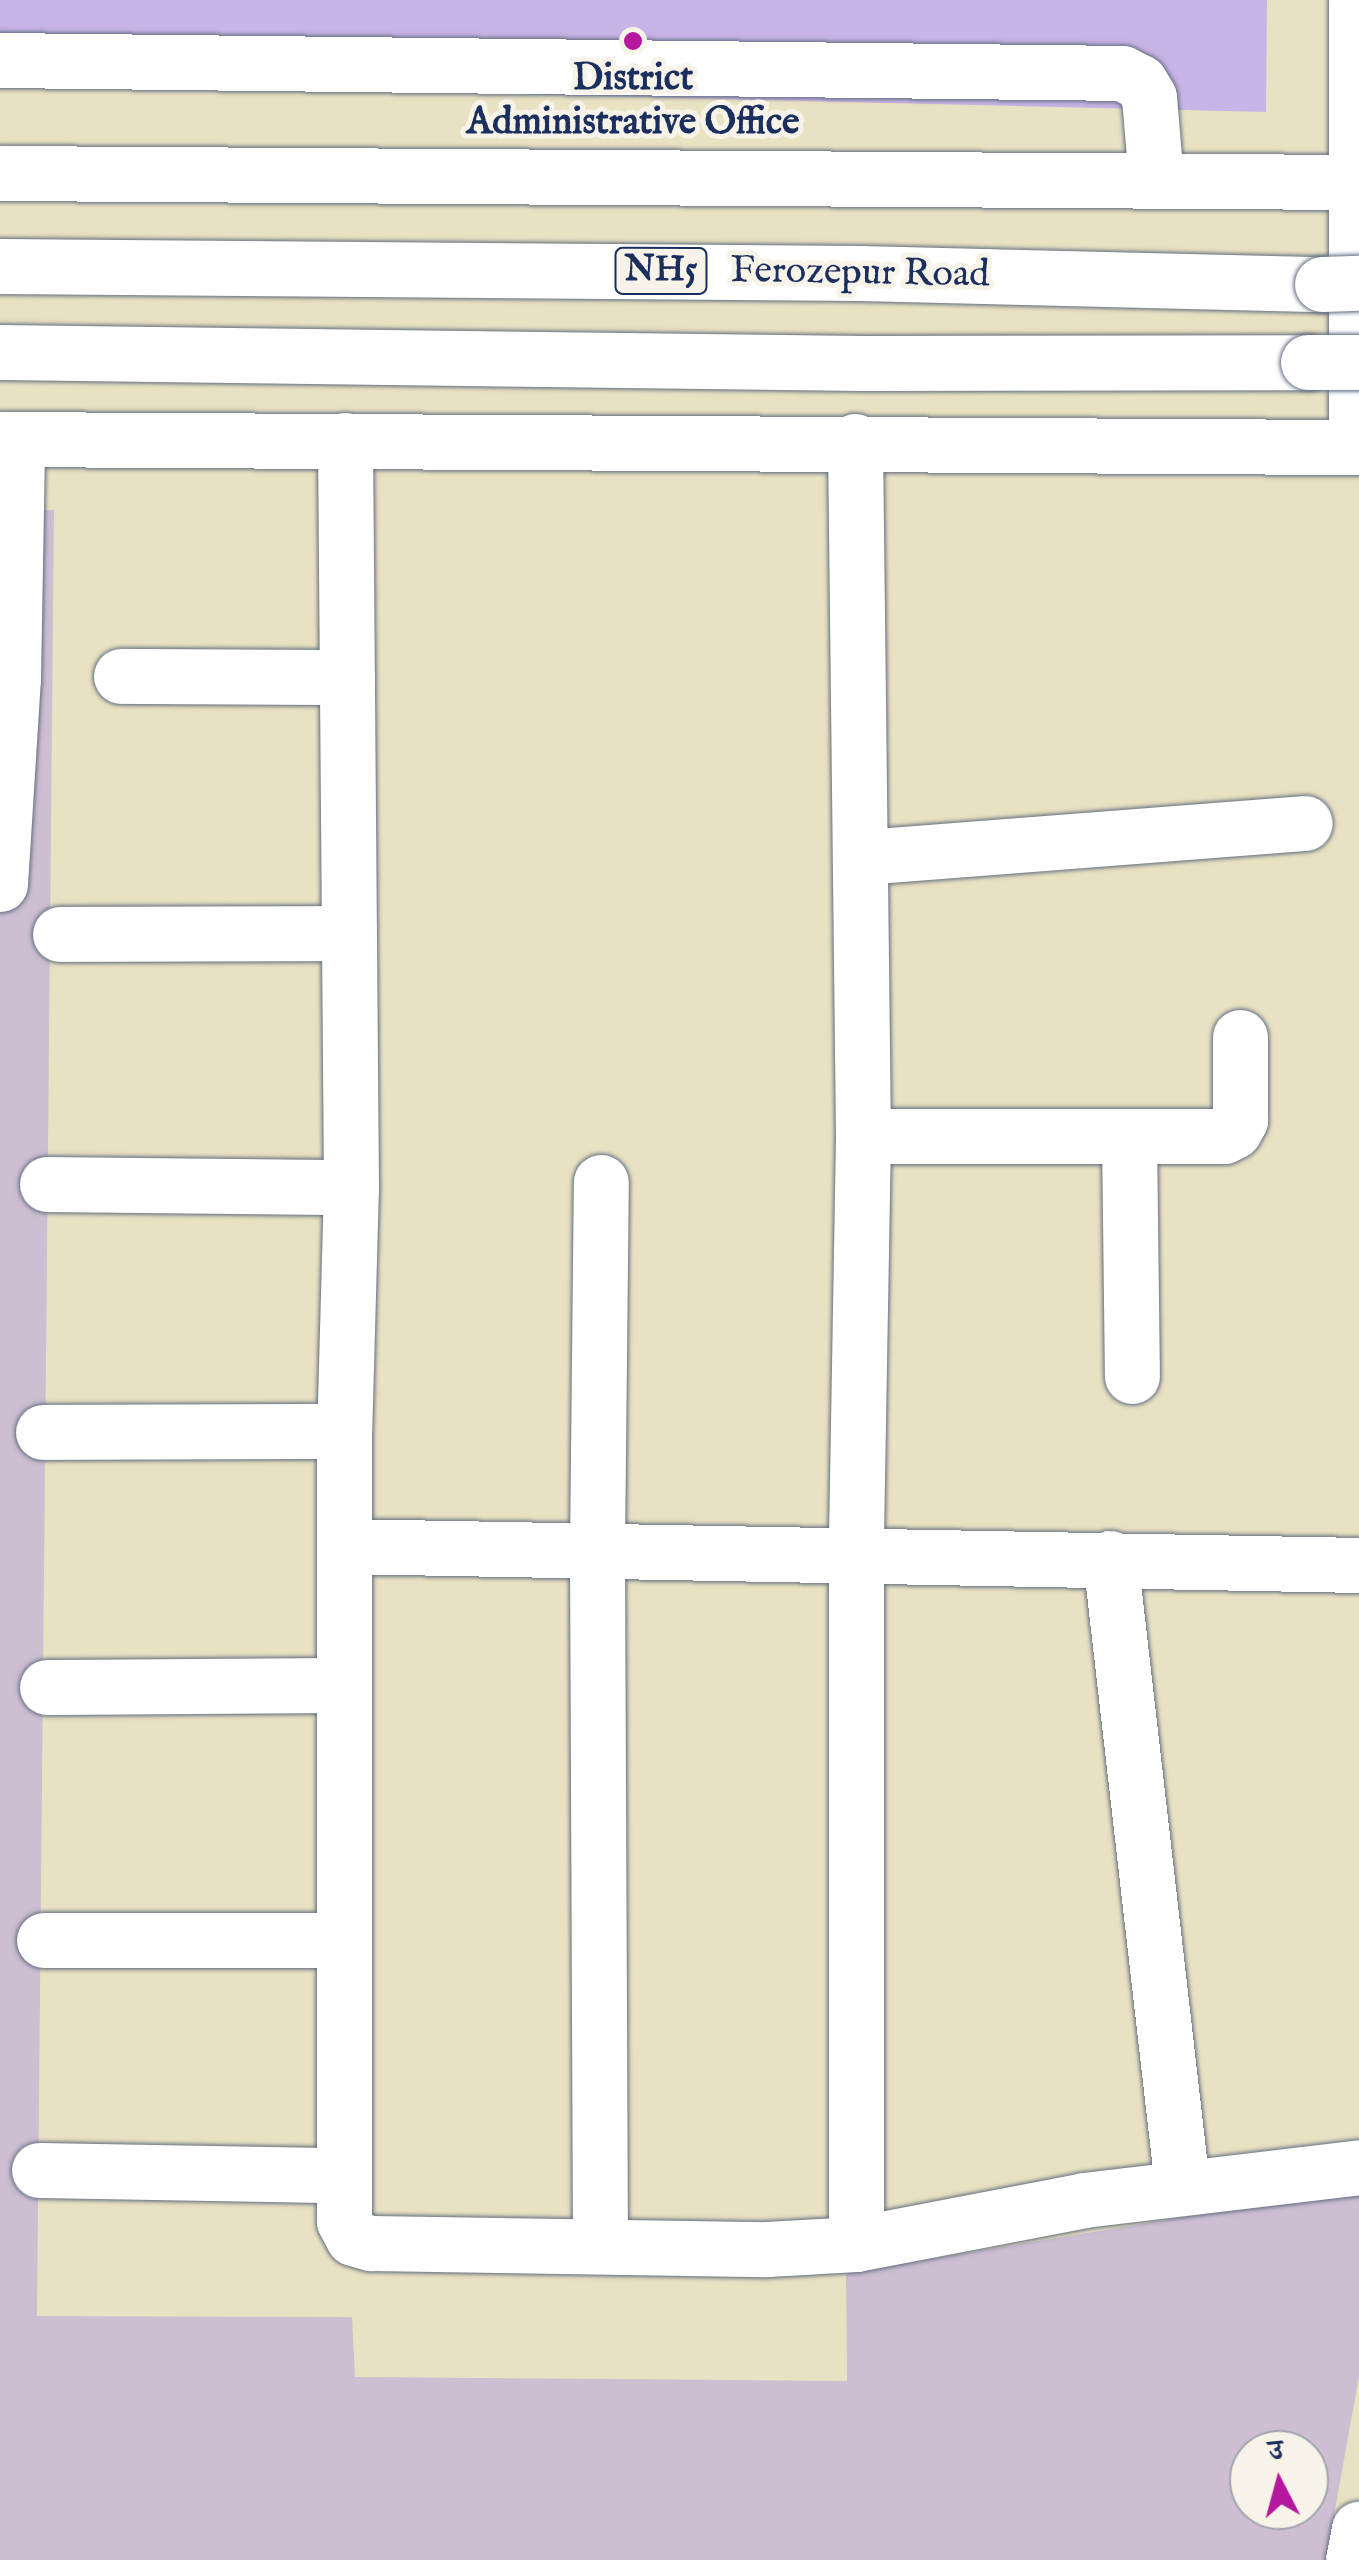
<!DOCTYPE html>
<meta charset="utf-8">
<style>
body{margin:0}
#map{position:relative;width:1359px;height:2560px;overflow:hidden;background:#e9e2c2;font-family:"IM FELL English","Noto Serif Devanagari",serif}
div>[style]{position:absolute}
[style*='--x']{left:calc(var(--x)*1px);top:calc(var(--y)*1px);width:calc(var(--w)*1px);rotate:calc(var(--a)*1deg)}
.industrial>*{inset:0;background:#cdbed2}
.building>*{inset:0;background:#c8b4e6}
.roads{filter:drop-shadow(0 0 2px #636e81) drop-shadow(0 0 2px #636e81)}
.minor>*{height:55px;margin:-27.5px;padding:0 27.5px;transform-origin:27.5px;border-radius:27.5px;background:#fff}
.highway>*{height:55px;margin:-27.5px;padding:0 27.5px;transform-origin:27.5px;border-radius:27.5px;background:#fff}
.bridges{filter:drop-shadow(0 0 2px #636e81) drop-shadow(0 0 2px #636e81)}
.highway-bridge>*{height:55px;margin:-27.5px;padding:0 27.5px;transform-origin:27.5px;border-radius:27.5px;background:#fff}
.dots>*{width:28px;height:28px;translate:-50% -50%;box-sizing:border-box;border:5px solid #f7f3e8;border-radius:50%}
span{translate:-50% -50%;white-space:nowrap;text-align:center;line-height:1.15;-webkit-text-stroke:10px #f7f3e8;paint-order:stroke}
.shield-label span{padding:2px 8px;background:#f7f3e8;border:2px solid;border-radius:8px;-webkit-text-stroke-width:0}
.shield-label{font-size:35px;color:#1b2f5e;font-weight:700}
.poi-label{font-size:38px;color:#1b2f5e;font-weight:700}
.street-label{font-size:38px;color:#1b2f5e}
.north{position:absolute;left:1229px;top:2430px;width:100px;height:100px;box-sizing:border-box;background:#f7f3e8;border:2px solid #9fa5b1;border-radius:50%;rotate:354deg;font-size:28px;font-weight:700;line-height:40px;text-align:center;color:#1b2f5e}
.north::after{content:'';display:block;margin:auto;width:35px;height:45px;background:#b5179e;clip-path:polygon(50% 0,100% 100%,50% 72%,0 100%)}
</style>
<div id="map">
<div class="industrial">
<i style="clip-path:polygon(evenodd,0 509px,54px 510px,37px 2316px,352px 2317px,355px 2377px,847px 2381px,846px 2273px,1359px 2188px,1359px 2376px,1326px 2560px,0 2560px,0 509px,1249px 2450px,1309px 2450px,1309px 2510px,1249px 2510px,1249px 2450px)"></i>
</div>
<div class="building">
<i style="clip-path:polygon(0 0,1267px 0,1266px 112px,0 82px)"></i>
</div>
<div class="roads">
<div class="minor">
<i style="--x:0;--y:60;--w:1122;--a:0.66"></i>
<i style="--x:1122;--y:73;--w:20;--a:27"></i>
<i style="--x:1140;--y:82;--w:17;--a:59"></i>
<i style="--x:1149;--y:97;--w:83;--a:85.2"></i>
<i style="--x:0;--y:173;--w:1359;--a:0.38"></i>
<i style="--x:0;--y:439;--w:1359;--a:0.34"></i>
<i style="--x:345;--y:440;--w:747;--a:89.54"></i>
<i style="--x:351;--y:1187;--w:244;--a:91.6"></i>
<i style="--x:344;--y:1431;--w:790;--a:90"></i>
<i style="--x:344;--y:2221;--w:19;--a:62"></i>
<i style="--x:353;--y:2238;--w:19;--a:16"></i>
<i style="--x:371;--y:2243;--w:396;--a:0.9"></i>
<i style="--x:767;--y:2249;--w:89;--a:-3.2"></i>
<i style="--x:856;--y:2244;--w:232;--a:-10.9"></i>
<i style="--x:1084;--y:2200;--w:277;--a:-6.8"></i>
<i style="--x:855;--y:441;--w:695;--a:89.34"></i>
<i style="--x:863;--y:1136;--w:419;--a:91"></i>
<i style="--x:856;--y:1555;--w:689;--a:90"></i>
<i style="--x:1356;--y:447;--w:447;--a:-90"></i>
<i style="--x:121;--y:676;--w:226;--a:0.3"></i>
<i style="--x:863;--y:857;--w:443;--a:-4.4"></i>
<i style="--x:0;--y:884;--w:205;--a:-86.4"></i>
<i style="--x:13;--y:679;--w:240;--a:-89"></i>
<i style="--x:60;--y:934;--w:286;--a:-0.2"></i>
<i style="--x:863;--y:1136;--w:361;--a:0"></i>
<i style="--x:1224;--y:1136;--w:11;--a:-27"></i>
<i style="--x:1234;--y:1131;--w:13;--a:-61"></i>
<i style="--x:1240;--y:1120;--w:83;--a:-90"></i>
<i style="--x:1129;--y:1136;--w:240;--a:89.3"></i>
<i style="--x:47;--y:1184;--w:304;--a:0.6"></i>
<i style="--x:43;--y:1432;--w:301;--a:-0.2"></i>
<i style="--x:344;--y:1546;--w:1015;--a:1.07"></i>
<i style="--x:1110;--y:1558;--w:631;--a:83.45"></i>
<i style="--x:47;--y:1687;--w:297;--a:-0.4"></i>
<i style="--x:44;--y:1940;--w:297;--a:0"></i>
<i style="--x:39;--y:2170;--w:301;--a:1"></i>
<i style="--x:600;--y:2245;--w:696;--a:-90.25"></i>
<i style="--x:597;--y:1549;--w:367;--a:-89.4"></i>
<i style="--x:1353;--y:2560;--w:32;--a:-79"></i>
</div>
<div class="highway">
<i style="--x:0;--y:266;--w:860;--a:0.47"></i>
<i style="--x:860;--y:273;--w:462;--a:1.4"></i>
<i style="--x:0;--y:352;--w:863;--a:0.73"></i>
<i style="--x:863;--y:363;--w:445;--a:-0.1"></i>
</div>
</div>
<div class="bridges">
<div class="highway-bridge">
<i style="--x:1322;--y:284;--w:37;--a:-2"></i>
<i style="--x:1308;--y:362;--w:51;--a:0"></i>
</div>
</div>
<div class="dots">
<i style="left:633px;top:41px;background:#b5179e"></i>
</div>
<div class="shield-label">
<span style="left:661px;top:271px">NH5</span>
</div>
<div class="poi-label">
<span style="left:633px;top:102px">District<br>Administrative Office</span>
</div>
<div class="street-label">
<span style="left:860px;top:274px;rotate:1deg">Ferozepur Road</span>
</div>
<div class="north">उ</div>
</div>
